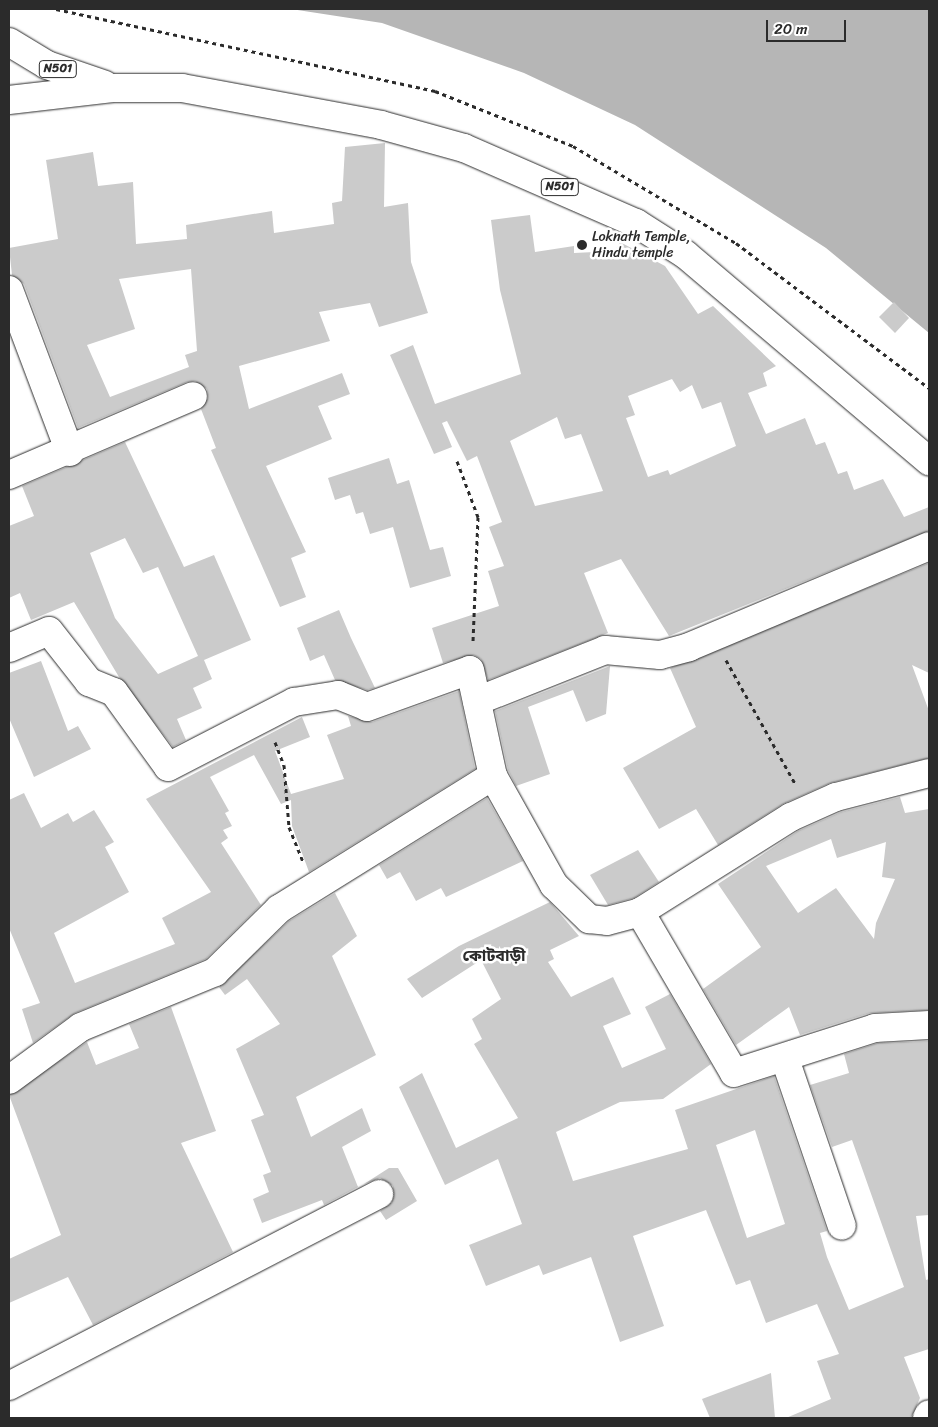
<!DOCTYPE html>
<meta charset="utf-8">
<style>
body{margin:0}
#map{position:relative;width:938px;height:1427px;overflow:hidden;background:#fff;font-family:Sriracha,"Noto Sans Bengali",sans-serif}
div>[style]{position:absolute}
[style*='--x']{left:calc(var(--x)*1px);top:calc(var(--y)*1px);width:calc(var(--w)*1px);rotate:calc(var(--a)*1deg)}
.water>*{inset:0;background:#b6b6b6}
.building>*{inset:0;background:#cbcbcb}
.path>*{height:3px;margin-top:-1.5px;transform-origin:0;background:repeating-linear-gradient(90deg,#2b2b2b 0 4px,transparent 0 8px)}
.roads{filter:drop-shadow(0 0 1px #2b2b2b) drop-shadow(0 0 1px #2b2b2b)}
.minor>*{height:28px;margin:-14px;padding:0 14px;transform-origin:14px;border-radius:14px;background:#fff}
.highway>*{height:28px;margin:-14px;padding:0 14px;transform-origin:14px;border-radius:14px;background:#fff}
.dots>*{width:14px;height:14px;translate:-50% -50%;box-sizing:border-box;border:2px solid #fff;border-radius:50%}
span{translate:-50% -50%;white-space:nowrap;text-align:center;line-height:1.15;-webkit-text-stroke:5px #fff;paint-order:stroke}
.shield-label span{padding:1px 4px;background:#fff;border:1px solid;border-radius:4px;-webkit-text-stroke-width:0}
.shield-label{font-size:12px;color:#2b2b2b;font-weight:700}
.poi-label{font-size:14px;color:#2b2b2b}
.left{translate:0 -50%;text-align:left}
.quarter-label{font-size:16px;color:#2b2b2b;font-weight:700}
.frame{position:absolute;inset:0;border:10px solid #2b2b2b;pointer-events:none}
.scale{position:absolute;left:766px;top:20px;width:80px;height:22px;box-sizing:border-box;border:2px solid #2b2b2b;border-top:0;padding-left:6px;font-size:15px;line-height:18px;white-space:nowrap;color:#2b2b2b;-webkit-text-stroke:4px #fff;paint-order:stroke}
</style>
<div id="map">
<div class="water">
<i style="clip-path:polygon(291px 9px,929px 9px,929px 333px,826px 248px,635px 125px,524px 73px,382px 23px)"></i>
</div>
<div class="building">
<i style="clip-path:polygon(evenodd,385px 143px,384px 207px,408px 203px,411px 262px,428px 313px,379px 327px,370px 303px,319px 312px,330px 341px,239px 366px,249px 409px,342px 373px,350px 394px,318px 406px,332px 439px,266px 466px,306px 552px,291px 558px,306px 597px,280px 607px,211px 450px,216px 448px,201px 409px,208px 398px,207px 389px,195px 381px,187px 382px,78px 428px,24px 284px,12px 275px,9px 248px,58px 239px,46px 160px,93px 152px,98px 186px,133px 182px,136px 244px,187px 239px,186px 225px,272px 211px,274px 233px,334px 224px,332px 203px,342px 201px,345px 147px,385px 143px,191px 269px,197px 351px,185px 355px,189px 367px,110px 397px,87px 345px,135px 329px,119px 279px,191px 269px)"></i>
<i style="clip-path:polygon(evenodd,530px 215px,535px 252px,574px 246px,574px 253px,615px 251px,620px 242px,665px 266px,698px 314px,713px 306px,776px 366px,763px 373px,767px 386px,748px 393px,766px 434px,805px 418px,816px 445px,825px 442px,838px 474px,847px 471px,854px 490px,883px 479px,904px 517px,929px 507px,929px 531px,669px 636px,621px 559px,584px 573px,608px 633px,488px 680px,481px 659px,474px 655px,443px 663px,432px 628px,499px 606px,488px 571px,504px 566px,489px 527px,502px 522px,477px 456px,467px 461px,447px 421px,442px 423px,452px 447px,434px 454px,390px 355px,413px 345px,435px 404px,521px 374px,500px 290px,491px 220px,530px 215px,672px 379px,680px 392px,692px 385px,702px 409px,721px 402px,736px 446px,670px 475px,668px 470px,648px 477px,626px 418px,635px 415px,628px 396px,672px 379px,530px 215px,557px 417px,565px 439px,581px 434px,603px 491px,535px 506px,510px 441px,557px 417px)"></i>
<i style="clip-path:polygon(894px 302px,909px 318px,895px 333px,879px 317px)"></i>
<i style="clip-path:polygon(evenodd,125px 442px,184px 567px,214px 555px,251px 640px,204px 660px,212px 679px,193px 688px,202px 708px,177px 719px,186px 740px,173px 747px,119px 677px,74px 602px,31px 620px,20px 593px,9px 598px,9px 526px,34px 516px,22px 486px,125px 442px,125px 538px,143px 573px,158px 567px,198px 656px,158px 674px,115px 618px,90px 553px,125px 538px)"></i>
<i style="clip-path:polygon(389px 458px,397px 484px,409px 480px,430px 550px,443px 547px,451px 576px,410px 588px,393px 527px,370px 534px,363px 512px,356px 514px,350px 495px,335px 500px,328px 478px)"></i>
<i style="clip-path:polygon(929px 563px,929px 673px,912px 665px,929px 711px,929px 758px,830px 783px,783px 804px,718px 845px,696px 809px,659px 829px,623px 768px,696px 727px,670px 668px)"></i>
<i style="clip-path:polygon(339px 610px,351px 638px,375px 688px,367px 690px,335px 680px,324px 655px,310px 661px,297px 628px)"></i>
<i style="clip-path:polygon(41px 661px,68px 731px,78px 726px,91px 749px,34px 777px,9px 718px,9px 673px)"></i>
<i style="clip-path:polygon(610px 666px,606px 714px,586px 722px,573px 690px,528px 707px,550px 774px,516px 786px,508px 770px,495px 711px)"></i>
<i style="clip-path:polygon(459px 691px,475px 769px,309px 872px,292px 826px,291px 800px,281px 804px,254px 755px,210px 777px,229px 811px,225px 813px,232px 826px,223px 830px,228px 838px,221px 843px,261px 905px,206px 959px,75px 1013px,33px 1043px,22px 1009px,40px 1003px,9px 928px,9px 800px,24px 793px,41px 828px,68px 813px,73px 822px,94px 810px,114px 842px,105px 847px,129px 892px,54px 933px,75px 983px,175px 944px,162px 918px,211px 892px,146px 799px,302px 717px,310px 737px,275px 751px,291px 794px,344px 779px,327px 735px,351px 726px,348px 716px,372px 722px)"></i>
<i style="clip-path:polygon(evenodd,900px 797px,905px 813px,929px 809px,929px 1010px,870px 1013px,800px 1035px,789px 1007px,736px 1045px,703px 989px,761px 947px,718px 884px,798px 831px,841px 812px,900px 797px,831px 839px,837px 858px,886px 842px,882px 877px,895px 879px,876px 923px,874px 939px,836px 888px,798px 913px,766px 866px,831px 839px)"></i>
<i style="clip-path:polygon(487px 798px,523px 861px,446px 897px,441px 888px,416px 901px,400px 872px,387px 879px,379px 865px)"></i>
<i style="clip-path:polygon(638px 850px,659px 882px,634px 898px,608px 905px,590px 875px)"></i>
<i style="clip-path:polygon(335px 893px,357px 936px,332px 956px,376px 1055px,296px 1097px,311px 1137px,362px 1108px,371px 1131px,342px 1147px,358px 1187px,324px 1205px,322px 1200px,262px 1223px,253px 1199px,269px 1192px,263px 1175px,271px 1172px,251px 1120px,264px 1115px,236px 1049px,280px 1024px,247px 979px,225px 995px,219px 987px,289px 921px)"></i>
<i style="clip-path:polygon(evenodd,550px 902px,579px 936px,550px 950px,554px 959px,548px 962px,571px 997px,613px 977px,631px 1014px,603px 1026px,622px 1068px,666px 1049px,645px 1007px,670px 994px,711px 1064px,663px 1099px,620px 1102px,556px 1132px,573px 1181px,688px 1149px,675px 1110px,774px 1076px,827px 1231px,820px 1233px,827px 1257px,849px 1310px,904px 1287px,852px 1140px,832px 1147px,810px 1085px,849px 1073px,844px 1054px,878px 1043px,929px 1041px,929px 1215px,916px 1216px,926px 1280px,929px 1279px,929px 1349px,904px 1357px,920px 1398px,911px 1418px,786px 1418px,831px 1399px,817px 1361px,839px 1354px,817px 1304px,766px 1323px,750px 1280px,736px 1285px,706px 1210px,633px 1236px,664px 1326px,620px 1342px,591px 1257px,543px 1275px,539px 1265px,486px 1286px,469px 1245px,522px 1224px,498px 1159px,445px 1185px,399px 1087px,422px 1073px,456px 1148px,518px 1118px,474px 1044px,482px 1039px,472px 1019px,501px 999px,481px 960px,422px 998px,407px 979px,459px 946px,550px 902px,755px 1130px,785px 1224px,747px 1238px,716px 1145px,755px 1130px)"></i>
<i style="clip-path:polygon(171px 1007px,216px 1131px,181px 1143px,233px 1252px,93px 1325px,68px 1277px,9px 1303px,9px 1259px,61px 1235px,9px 1095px,87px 1042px,96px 1065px,139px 1048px,129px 1024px)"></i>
<i style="clip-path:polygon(389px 1168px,398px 1168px,417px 1201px,386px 1220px,380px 1211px,392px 1202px,393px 1186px,380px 1178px,364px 1184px)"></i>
<i style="clip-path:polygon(771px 1373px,775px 1418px,710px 1418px,702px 1399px)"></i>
</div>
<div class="path">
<i style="--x:56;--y:9;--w:388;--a:12.2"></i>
<i style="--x:435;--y:91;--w:149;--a:21.7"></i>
<i style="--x:573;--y:146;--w:190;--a:30.8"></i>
<i style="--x:736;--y:243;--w:241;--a:36.9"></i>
<i style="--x:457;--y:461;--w:60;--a:69.4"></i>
<i style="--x:478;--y:517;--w:126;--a:92.3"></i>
<i style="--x:726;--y:660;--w:143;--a:60.8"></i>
<i style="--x:275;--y:742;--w:25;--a:69"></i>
<i style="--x:284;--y:765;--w:62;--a:85.4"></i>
<i style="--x:289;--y:827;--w:37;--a:68"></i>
</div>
<div class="roads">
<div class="minor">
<i style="--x:9;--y:290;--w:173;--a:69.4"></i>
<i style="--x:9;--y:475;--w:200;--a:-23.2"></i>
<i style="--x:9;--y:648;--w:43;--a:-23"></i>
<i style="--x:49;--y:631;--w:65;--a:51.9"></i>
<i style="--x:89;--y:682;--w:27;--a:22"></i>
<i style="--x:114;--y:692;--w:92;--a:54.2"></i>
<i style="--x:168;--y:767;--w:142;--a:-27.3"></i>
<i style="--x:294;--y:702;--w:45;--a:-9"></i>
<i style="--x:338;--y:695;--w:31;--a:22"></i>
<i style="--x:367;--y:707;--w:109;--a:-19.8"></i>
<i style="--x:470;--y:670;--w:108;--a:77.8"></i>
<i style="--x:493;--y:776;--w:125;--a:60.8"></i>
<i style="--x:554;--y:885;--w:49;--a:44.2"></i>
<i style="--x:589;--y:919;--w:18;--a:6"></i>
<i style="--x:607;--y:921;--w:34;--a:-15"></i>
<i style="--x:640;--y:912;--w:178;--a:-32.2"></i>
<i style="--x:791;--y:817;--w:49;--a:-24"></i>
<i style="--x:836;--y:797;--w:96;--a:-14.5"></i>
<i style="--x:477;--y:701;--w:138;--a:-21.7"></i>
<i style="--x:605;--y:650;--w:55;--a:5.2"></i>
<i style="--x:660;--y:655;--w:30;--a:-15"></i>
<i style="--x:689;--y:647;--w:260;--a:-22.8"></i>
<i style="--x:640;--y:912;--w:186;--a:59.7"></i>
<i style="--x:734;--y:1073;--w:148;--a:-17.7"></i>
<i style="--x:875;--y:1028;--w:54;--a:-3.2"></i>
<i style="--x:785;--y:1059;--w:176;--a:71.2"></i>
<i style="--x:9;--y:1080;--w:89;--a:-36.4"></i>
<i style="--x:81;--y:1027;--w:145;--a:-22.3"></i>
<i style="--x:215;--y:972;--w:90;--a:-44.5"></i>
<i style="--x:279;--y:909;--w:252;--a:-31.9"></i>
<i style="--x:9;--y:1386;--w:417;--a:-27.4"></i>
<i style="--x:927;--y:1418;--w:4;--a:-63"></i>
</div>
<div class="highway">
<i style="--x:9;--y:42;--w:44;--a:31.2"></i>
<i style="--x:47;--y:65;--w:61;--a:19"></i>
<i style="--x:9;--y:100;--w:104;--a:-6.6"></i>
<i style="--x:112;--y:88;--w:70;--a:0"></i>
<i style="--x:182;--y:88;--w:202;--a:10.5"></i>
<i style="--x:381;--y:125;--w:86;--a:15.5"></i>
<i style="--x:464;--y:148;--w:188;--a:23.6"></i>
<i style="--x:636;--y:223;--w:59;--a:32.6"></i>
<i style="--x:686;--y:255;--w:319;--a:40.3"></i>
</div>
</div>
<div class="dots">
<i style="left:582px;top:245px;background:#2b2b2b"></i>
</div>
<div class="shield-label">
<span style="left:58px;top:69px">N501</span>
<span style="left:560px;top:187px">N501</span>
</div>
<div class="poi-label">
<span class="left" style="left:592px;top:245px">Loknath Temple,<br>Hindu temple</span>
</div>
<div class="quarter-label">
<span style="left:494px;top:956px">কোটবাড়ী</span>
</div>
<div class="frame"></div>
<div class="scale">20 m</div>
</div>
